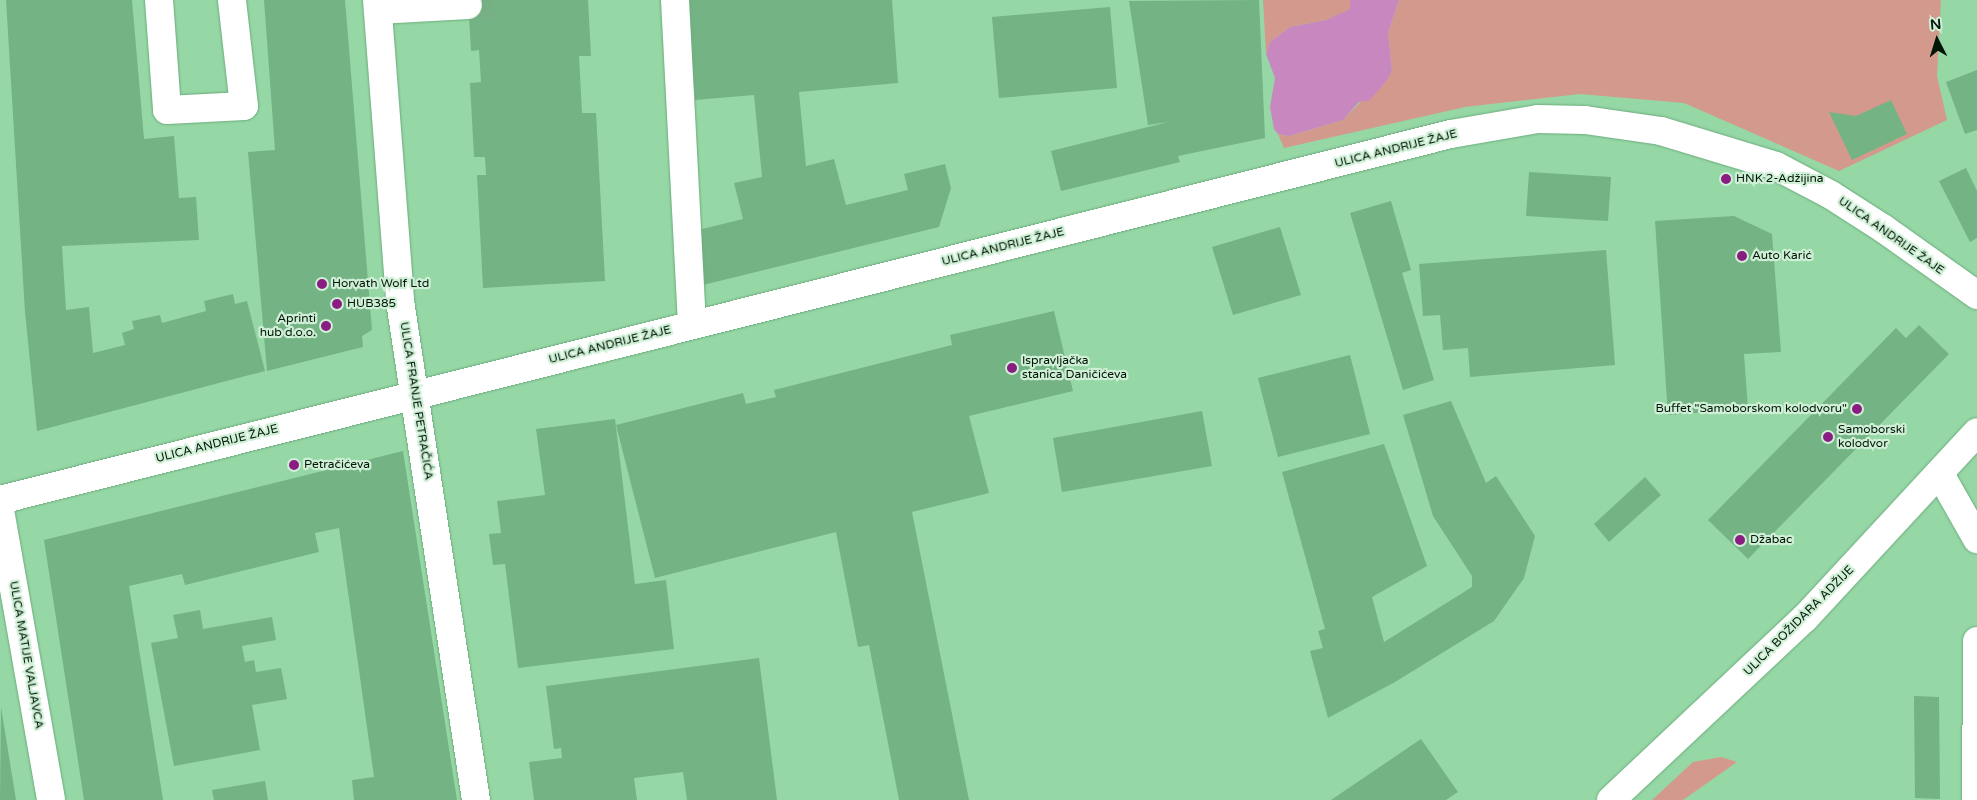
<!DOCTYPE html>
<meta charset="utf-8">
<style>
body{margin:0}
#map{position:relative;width:1977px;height:800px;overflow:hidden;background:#96d7a6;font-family:"Varela Round",sans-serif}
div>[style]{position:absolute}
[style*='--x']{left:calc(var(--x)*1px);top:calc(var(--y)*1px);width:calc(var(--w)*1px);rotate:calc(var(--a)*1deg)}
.green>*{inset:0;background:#d4998d}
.water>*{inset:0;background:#c987c0}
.building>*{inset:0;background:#74b384}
.minor-tunnel>*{height:28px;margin-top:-14px;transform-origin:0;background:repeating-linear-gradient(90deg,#78b086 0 28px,transparent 0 42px)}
.roads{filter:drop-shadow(0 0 1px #6cac7d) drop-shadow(0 0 1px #6cac7d)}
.minor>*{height:28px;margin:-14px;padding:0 14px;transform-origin:14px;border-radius:14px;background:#fff}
.dots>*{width:14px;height:14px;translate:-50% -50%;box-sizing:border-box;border:2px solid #cfefd6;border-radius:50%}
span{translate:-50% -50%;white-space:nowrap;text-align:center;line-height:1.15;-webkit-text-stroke:4.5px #cfefd6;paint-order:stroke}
.street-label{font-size:12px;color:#001606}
.poi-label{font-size:12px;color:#001606}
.left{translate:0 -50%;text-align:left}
.right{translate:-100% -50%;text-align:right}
.north{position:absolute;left:1912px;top:15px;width:50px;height:50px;-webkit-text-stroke:4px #cfefd6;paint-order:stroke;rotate:355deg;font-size:14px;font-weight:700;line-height:20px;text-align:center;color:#001606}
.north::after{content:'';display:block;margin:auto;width:18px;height:22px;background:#001606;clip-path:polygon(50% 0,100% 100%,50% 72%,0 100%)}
</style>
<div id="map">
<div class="green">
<i style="clip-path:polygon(1263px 0,1350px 0,1351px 9px,1326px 20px,1290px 27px,1270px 42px,1266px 54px)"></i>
<i style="clip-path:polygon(1399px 0,1941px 0,1937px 76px,1947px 120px,1839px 171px,1684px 103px,1580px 94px,1465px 107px,1284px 148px,1278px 134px,1289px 136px,1343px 120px,1392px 70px,1388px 33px)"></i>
<i style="clip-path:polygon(1721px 757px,1737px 762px,1683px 800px,1652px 800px,1693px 762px)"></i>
</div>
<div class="water">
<i style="clip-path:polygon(1350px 0,1399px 0,1388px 33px,1392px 70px,1387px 80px,1370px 100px,1359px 102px,1343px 120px,1289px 136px,1278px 134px,1274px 129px,1270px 107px,1275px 78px,1266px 54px,1270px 42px,1290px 27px,1326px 20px,1350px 9px)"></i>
</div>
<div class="building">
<i style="clip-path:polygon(6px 0,132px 0,144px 139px,174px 136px,179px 198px,196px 197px,199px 240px,62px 246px,66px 310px,89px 307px,93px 353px,125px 345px,122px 333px,134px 329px,132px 321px,160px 315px,162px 323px,206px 311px,204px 301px,233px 294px,235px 304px,247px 301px,265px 371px,37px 431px,25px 312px)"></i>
<i style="clip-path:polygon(264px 0,345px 0,372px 330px,362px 336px,363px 347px,267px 371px,248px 152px,275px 150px)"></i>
<i style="clip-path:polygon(468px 0,588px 0,591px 56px,579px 56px,582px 113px,596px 113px,605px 281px,483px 288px,477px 175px,486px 175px,485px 157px,474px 157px,470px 83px,481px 82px,479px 50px,471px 51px)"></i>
<i style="clip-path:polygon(687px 0,892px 0,898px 83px,799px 92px,806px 166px,834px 159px,846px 205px,908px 190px,904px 174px,945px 164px,951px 188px,939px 227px,703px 285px,690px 232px,743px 219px,734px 183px,762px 177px,754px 95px,695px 100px)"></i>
<i style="clip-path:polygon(1259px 0,1265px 138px,1178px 156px,1180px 162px,1061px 191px,1051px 151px,1168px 122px,1148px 125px,1129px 1px)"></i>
<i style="clip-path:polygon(1110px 7px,1117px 88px,999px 98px,992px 17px)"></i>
<i style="clip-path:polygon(1977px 70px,1977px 130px,1965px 134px,1946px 82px)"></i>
<i style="clip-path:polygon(1891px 100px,1907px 134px,1852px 160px,1829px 112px,1856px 116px)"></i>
<i style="clip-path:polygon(1966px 168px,1977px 191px,1977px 238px,1970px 242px,1939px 181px)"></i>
<i style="clip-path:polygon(1529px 172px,1611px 177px,1608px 221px,1526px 216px)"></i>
<i style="clip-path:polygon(1391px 201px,1411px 270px,1402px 273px,1434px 380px,1403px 390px,1350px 213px)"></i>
<i style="clip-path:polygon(1734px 216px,1772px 234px,1781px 352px,1744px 354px,1748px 409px,1668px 415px,1655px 221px)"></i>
<i style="clip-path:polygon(1280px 227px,1301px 295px,1233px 315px,1212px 247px)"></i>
<i style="clip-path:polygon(1606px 250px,1615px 365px,1470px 377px,1468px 348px,1443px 350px,1440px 315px,1423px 316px,1419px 264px)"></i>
<i style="clip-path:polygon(1054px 311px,1073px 391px,969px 416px,989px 493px,912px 512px,969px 800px,899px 800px,869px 645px,858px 647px,836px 532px,655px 578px,616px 425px,743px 393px,746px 404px,776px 397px,774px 390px,952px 345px,950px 335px)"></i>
<i style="clip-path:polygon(1919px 325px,1949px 354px,1748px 559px,1708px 520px,1896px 328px,1906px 338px)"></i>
<i style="clip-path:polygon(1350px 355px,1370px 434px,1278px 457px,1258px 378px)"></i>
<i style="clip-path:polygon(1451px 401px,1486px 483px,1496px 476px,1535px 536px,1524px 578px,1494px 621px,1395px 682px,1328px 718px,1310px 651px,1323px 648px,1318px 631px,1325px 629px,1282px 472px,1384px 444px,1427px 566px,1372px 597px,1384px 642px,1472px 587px,1472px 576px,1433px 516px,1403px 415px)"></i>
<i style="clip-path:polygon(1202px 411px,1212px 466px,1062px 492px,1053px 438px)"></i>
<i style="clip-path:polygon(615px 419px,635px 584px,666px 580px,674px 649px,518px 668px,505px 564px,493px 565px,489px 534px,501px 533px,497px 501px,545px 495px,536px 429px)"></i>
<i style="clip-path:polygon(403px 451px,457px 800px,354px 800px,352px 780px,374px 777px,339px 528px,315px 533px,319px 552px,185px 585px,182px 574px,129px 586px,163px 800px,84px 800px,44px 540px)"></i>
<i style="clip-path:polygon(1645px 477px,1661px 495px,1609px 542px,1594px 524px)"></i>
<i style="clip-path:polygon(200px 610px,203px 629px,272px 617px,276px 640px,242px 646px,245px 662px,254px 660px,256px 672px,281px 668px,287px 699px,252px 705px,260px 750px,174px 766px,151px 643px,178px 638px,173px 615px)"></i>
<i style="clip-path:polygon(759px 658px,777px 800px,687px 800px,683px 772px,634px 778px,637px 800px,534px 800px,529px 762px,562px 758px,561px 748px,554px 749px,546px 686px)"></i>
<i style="clip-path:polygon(1914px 696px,1939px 697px,1940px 799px,1915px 798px)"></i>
<i style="clip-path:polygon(1px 707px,16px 800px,0 800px)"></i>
<i style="clip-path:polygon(1421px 739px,1458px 792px,1446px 800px,1331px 800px)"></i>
<i style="clip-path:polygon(265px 781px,268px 800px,214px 800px,212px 790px)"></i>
</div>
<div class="minor-tunnel">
<i style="--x:468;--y:5;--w:25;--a:-5"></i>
</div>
<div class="roads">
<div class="minor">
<i style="--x:159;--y:0;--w:110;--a:85.8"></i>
<i style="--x:167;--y:110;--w:77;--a:-3"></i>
<i style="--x:244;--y:106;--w:107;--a:-96.5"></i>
<i style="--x:377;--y:0;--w:302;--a:85.6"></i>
<i style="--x:400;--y:301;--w:505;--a:81.34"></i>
<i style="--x:675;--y:0;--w:324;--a:87"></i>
<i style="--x:378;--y:10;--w:90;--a:-3.2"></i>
<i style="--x:1940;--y:474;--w:75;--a:60.4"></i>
<i style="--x:0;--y:500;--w:1496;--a:-14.16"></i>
<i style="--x:1451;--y:134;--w:88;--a:-9.8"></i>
<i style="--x:1538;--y:119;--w:47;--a:1.2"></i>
<i style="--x:1585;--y:120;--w:77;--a:8.2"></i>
<i style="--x:1661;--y:131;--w:120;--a:16.9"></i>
<i style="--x:1776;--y:166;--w:62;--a:27.8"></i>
<i style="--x:1831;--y:195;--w:63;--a:32.7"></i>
<i style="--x:1884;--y:229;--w:114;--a:35.4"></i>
<i style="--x:0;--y:510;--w:294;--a:80"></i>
<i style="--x:1611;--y:800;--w:266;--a:-43.2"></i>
<i style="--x:1805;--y:618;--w:253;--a:-47.2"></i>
<i style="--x:1976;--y:800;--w:159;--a:-89.6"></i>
</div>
</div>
<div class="dots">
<i style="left:1726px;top:179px;background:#8a1d82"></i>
<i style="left:1742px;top:256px;background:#8a1d82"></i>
<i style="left:322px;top:284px;background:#8a1d82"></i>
<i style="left:337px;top:304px;background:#8a1d82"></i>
<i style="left:326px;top:326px;background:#8a1d82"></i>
<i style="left:1012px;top:368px;background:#8a1d82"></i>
<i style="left:1857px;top:409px;background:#8a1d82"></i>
<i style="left:1828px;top:437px;background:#8a1d82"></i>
<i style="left:294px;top:465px;background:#8a1d82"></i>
<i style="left:1740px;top:540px;background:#8a1d82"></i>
</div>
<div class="street-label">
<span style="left:1396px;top:149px;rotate:-14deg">ULICA ANDRIJE ŽAJE</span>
<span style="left:1891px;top:236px;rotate:35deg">ULICA ANDRIJE ŽAJE</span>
<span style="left:1003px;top:247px;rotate:-14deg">ULICA ANDRIJE ŽAJE</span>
<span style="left:610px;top:345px;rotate:-14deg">ULICA ANDRIJE ŽAJE</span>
<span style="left:416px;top:401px;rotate:81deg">ULICA FRANJE PETRAČIĆA</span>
<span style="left:217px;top:444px;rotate:-14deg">ULICA ANDRIJE ŽAJE</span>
<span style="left:1799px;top:621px;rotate:-45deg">ULICA BOŽIDARA ADŽIJE</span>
<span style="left:26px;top:655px;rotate:80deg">ULICA MATIJE VALJAVCA</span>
</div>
<div class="poi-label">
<span class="left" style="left:1736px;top:179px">HNK 2-Adžijina</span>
<span class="left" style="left:1752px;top:256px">Auto Karić</span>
<span class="left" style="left:332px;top:284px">Horvath Wolf Ltd</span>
<span class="left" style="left:347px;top:304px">HUB385</span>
<span class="right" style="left:316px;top:326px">Aprinti<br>hub d.o.o.</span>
<span class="left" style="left:1022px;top:368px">Ispravljačka<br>stanica Daničićeva</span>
<span class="right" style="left:1847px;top:409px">Buffet "Samoborskom kolodvoru"</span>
<span class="left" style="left:1838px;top:437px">Samoborski<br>kolodvor</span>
<span class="left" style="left:304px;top:465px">Petračićeva</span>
<span class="left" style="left:1750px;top:540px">Džabac</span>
</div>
<div class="north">N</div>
</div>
